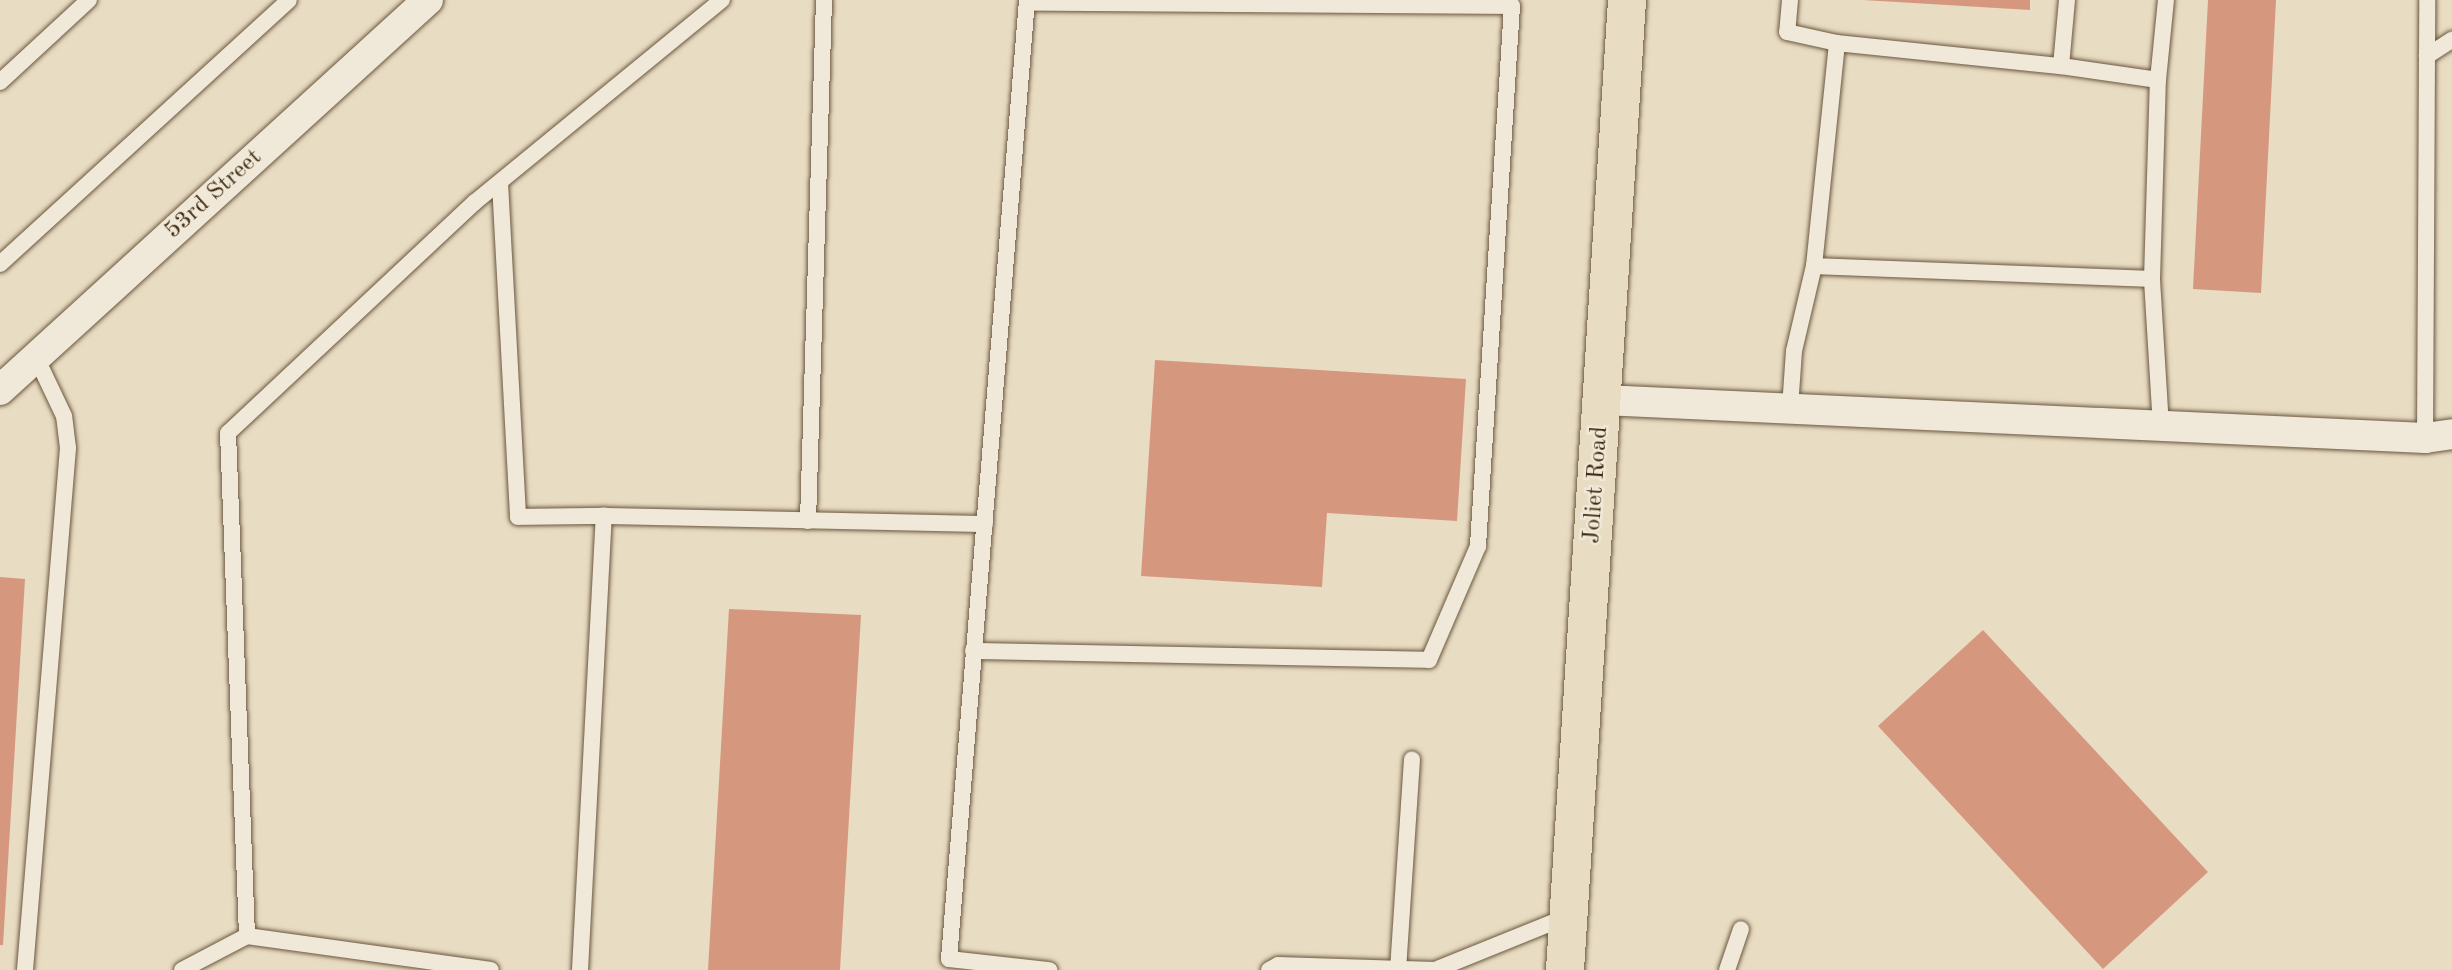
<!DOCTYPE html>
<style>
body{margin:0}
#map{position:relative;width:2452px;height:970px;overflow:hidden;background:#e8dcc3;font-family:"Old Standard TT",serif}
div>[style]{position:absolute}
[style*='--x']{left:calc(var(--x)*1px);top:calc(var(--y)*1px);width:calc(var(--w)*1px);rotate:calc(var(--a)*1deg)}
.building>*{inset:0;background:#d5987f}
.roads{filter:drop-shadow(0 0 2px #6a573d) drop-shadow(0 0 2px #6a573d)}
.lane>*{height:16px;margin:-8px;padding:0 8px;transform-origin:8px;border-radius:8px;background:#f0e8d8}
.street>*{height:30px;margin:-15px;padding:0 15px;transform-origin:15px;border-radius:15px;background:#f0e8d8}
.primary>*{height:38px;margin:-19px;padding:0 19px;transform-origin:19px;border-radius:19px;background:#e8dcc3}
span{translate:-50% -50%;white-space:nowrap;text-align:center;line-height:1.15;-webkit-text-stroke:5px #f0e8d8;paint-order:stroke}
.street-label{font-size:24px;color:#402b10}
</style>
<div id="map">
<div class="building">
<i style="clip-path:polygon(1863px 0,2030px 0,2030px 10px)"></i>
<i style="clip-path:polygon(2208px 0,2276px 0,2261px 293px,2193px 289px)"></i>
<i style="clip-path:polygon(1155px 360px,1466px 379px,1457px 521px,1327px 513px,1322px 587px,1141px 576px)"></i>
<i style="clip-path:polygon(0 577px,25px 579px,3px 945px,0 945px)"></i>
<i style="clip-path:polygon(729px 609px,861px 615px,840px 970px,708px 970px)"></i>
<i style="clip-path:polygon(1983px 630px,2208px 872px,2103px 969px,1878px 726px)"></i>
</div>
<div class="roads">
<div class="lane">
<i style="--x:1027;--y:0;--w:962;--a:94.65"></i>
<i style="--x:949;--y:959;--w:101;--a:6.3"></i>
<i style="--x:1790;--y:0;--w:32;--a:95"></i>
<i style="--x:1787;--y:32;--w:51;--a:12.4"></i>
<i style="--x:2067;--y:0;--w:66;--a:95.2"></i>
<i style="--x:2061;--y:66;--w:98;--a:8.2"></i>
<i style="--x:2427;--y:56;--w:30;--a:-33"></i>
<i style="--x:0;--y:82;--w:121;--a:-42.7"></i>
<i style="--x:500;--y:183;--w:334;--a:86.9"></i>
<i style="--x:518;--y:517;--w:86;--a:-0.7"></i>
<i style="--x:0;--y:264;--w:391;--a:-42.4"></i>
<i style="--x:1814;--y:266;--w:338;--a:2.2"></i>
<i style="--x:1790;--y:408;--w:57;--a:-86"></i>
<i style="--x:1794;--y:351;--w:87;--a:-76.8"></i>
<i style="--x:1814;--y:266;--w:224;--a:-84.1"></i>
<i style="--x:1837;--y:43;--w:225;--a:5.9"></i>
<i style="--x:2161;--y:427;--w:148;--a:-93.5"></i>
<i style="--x:2152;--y:279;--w:199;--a:-88.3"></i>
<i style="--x:2158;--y:80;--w:80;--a:-84.3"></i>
<i style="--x:2425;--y:438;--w:438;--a:-89.7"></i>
<i style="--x:808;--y:521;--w:521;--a:-88.24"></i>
<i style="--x:973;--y:651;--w:456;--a:1.1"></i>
<i style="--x:1429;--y:660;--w:124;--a:-66.7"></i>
<i style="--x:1478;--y:546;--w:541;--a:-86.4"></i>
<i style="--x:1512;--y:6;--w:485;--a:-179.6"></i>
<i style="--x:247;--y:936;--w:246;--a:7.9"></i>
<i style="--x:25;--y:970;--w:524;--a:-85.29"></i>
<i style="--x:68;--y:448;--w:32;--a:-97"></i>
<i style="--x:64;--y:416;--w:65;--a:-115.4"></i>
<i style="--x:182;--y:970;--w:73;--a:-27.6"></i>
<i style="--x:247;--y:936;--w:503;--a:-92.16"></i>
<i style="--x:228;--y:433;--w:338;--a:-43.1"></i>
<i style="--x:475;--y:202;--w:319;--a:-39.3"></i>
<i style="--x:580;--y:970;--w:455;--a:-87"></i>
<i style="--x:604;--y:516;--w:381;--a:1.2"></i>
<i style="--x:1269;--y:970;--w:10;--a:-29"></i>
<i style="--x:1278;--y:965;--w:157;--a:1.8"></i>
<i style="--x:1435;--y:970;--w:141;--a:-22"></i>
<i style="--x:1398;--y:970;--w:211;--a:-86.2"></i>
<i style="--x:1727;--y:970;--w:43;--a:-71.1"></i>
</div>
<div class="street">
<i style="--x:0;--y:390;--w:579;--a:-42.34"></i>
<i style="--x:1603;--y:400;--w:823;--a:2.65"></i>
<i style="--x:2425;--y:438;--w:27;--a:-8"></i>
</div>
<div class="primary">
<i style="--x:1565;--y:970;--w:972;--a:-86.34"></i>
</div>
</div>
<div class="street-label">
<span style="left:214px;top:195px;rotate:-42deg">53rd Street</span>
<span style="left:1597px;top:485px;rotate:-86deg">Joliet Road</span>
</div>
</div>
